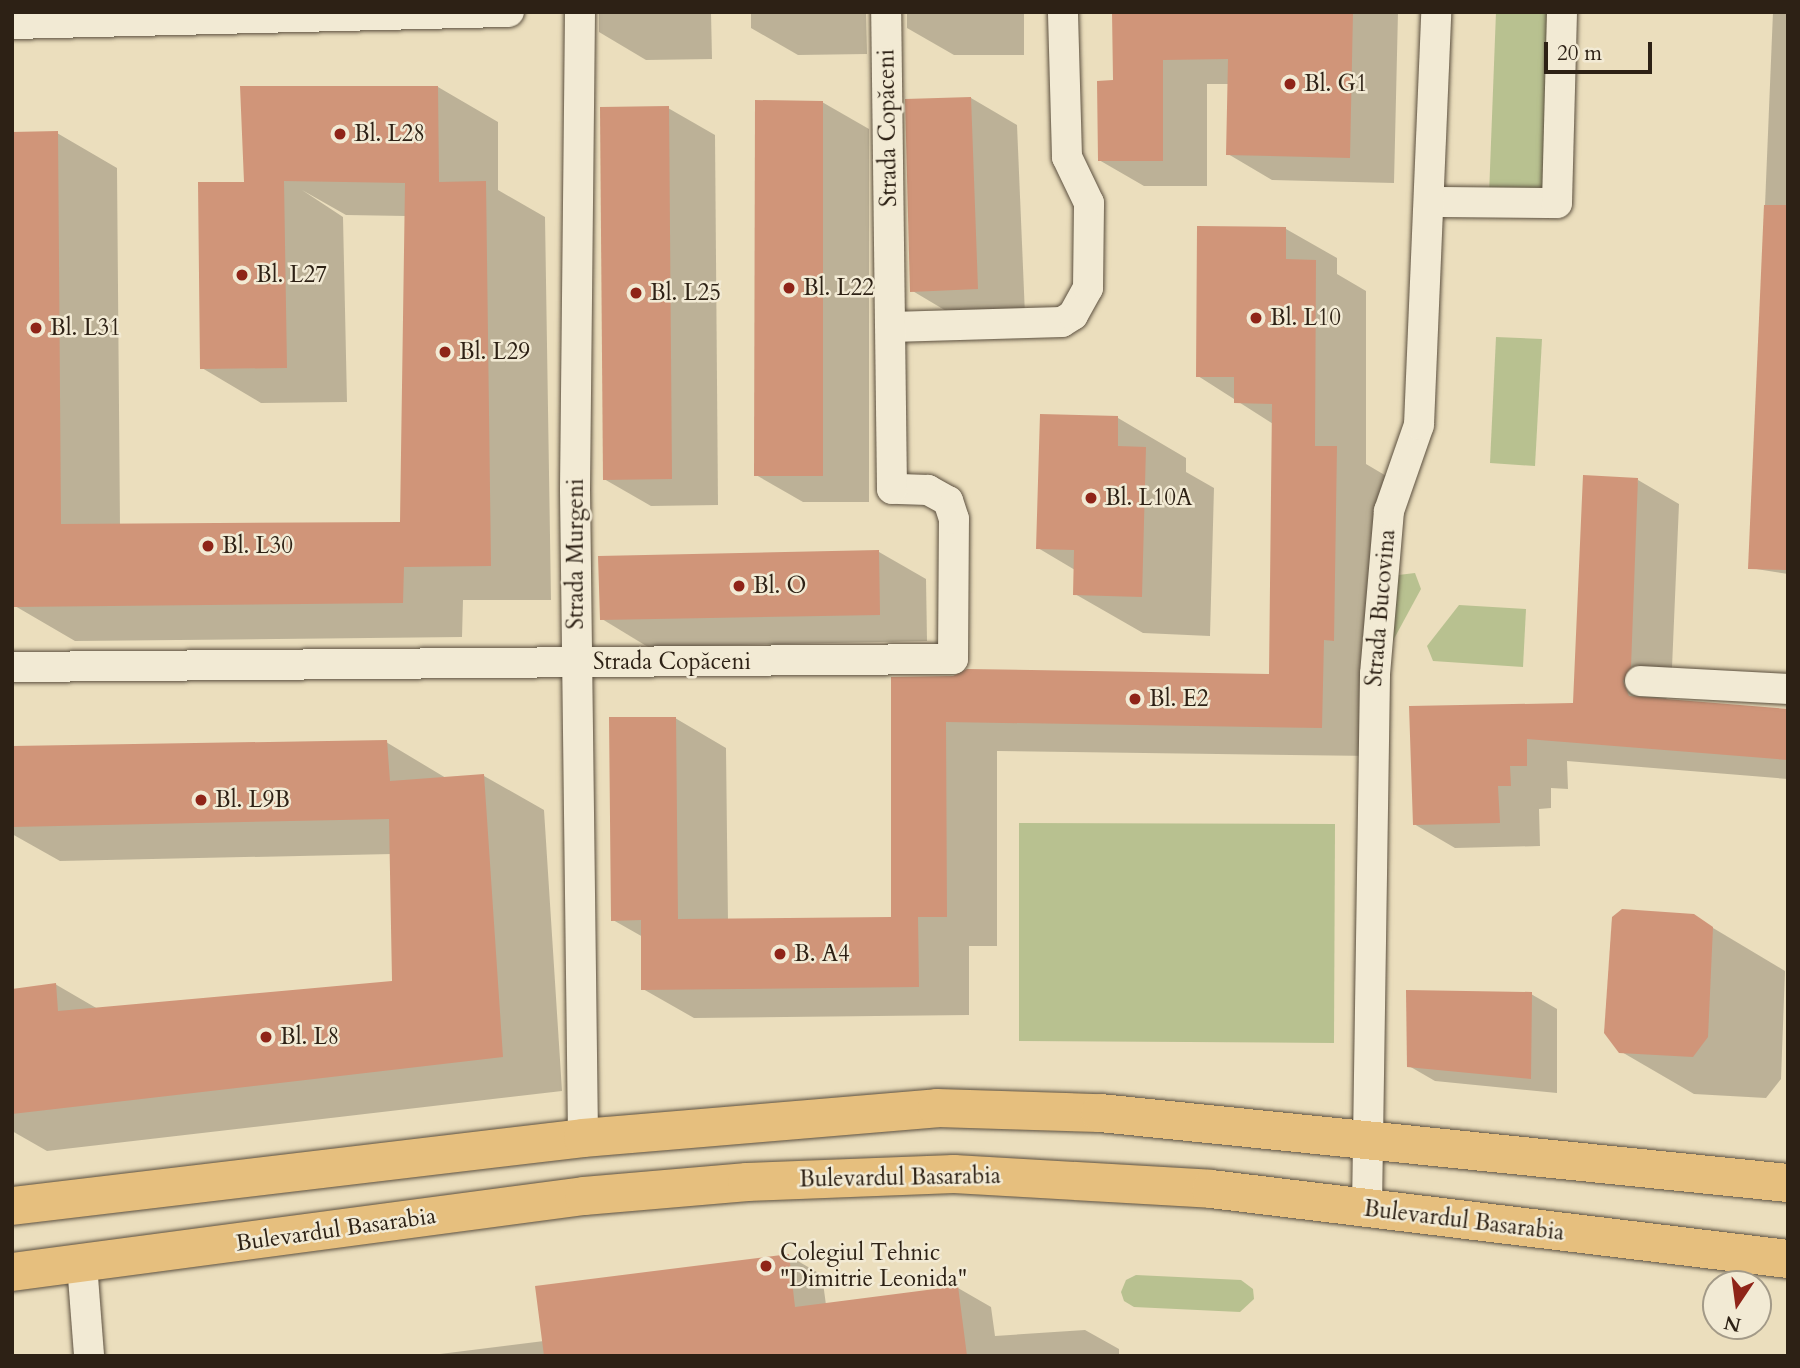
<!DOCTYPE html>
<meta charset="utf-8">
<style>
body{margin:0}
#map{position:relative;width:1800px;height:1368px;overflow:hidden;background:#ebdebd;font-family:Cardo,serif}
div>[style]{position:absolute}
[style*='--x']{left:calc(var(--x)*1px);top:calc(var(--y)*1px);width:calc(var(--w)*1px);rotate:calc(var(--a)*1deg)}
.green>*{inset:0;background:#b8c190}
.shadow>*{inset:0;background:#0003}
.building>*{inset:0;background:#d09579}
.roads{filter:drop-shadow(0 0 2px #5c503f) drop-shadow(0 0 2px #5c503f)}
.street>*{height:30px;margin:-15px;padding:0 15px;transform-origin:15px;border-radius:15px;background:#f2ead4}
.primary>*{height:38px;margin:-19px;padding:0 19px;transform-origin:19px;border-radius:19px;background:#e6bf7e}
.dots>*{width:19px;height:19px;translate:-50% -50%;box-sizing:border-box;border:4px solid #f2ead4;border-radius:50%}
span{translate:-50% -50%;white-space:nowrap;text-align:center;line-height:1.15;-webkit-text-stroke:5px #f2ead4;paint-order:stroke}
.poi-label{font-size:23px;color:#2d2115}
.left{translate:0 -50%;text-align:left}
.street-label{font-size:23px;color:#2d2115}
.frame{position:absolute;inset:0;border:14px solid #2d2115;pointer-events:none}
.north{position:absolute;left:1702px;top:1270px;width:70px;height:70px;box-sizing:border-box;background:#f2ead4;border:2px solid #a39a88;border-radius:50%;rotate:193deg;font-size:19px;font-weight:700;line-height:28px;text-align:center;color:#2d2115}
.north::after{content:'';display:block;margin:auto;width:24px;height:32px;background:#8f2418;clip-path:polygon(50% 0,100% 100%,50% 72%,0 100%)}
.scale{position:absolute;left:1544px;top:42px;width:108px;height:32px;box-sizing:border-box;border:4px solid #2d2115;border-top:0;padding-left:9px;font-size:21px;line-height:24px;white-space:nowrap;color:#2d2115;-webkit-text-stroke:5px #f2ead4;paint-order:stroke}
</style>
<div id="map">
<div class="green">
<i style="clip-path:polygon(1496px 12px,1553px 12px,1545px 196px,1489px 195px)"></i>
<i style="clip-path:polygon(1496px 337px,1542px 339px,1535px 466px,1490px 463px)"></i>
<i style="clip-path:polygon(1415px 573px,1421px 589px,1389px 648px,1390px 576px)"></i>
<i style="clip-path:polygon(1459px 605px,1526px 609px,1523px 667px,1433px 661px,1427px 646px)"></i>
<i style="clip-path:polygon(1019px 823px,1335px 824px,1334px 1043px,1019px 1041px)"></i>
<i style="clip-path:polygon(1136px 1275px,1241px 1280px,1253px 1289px,1254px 1299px,1240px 1312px,1134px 1307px,1124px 1301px,1121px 1292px,1126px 1280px)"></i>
</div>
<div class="shadow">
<i style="clip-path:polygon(599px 12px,711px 12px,712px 59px,646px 60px,599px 32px)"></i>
<i style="clip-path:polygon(751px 12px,866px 12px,867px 54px,798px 55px,751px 28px)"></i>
<i style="clip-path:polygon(907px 12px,1024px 12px,1024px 55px,954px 55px,907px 28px)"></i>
<i style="clip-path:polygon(1113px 12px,1398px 12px,1394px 183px,1272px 180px,1228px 154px,1229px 84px,1207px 84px,1207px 186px,1144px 186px,1099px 160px,1114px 82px)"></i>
<i style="clip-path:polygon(1773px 12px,1788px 12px,1788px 574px,1750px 568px)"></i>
<i style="clip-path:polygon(438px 87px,498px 122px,498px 190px,545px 217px,551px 600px,463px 600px,462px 637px,75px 641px,15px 606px,12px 133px,57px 133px,117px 168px,120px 526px,402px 524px,406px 216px,346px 215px,302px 190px,343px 217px,347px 402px,261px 403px,202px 368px,246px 184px)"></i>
<i style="clip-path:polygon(971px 98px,1017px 125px,1025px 315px,958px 318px,911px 290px)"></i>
<i style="clip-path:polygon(822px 102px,869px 129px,869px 502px,803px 502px,756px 475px)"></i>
<i style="clip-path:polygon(668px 108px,715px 135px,718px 505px,651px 506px,604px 479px)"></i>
<i style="clip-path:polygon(1286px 229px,1337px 258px,1337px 274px,1366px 291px,1366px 464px,1388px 477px,1373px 756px,997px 751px,997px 946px,969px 946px,969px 1015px,694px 1018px,643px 989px,643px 937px,613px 920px,675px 718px,726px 748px,728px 921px,893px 919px,893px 679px,1270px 676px,1273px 424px,1198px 376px)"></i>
<i style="clip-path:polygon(1118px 418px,1186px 458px,1186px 472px,1214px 488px,1210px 636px,1143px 633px,1075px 594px,1075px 570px,1038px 548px)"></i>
<i style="clip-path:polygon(1638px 480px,1679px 504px,1671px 691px,1665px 701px,1788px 710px,1788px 779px,1567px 761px,1568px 789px,1551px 788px,1551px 808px,1539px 809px,1540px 846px,1455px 848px,1414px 824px,1410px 707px,1575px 705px)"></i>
<i style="clip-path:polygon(879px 552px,926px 579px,927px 641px,648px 647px,602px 619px)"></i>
<i style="clip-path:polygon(386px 742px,446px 778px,484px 776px,544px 810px,562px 1091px,47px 1151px,12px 1131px,12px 991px,55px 984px,98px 1009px,394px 983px,392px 854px,60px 861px,12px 834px,12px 748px)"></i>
<i style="clip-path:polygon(1693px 916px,1785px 971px,1781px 1079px,1766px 1098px,1694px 1094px,1620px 1051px)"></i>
<i style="clip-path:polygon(1531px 994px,1557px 1009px,1557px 1093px,1435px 1081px,1409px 1066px)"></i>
<i style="clip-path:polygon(789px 1256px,822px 1275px,826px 1305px,958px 1288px,991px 1307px,995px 1336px,1085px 1330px,1119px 1349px,1119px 1356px,424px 1356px,544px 1341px)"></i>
</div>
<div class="building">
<i style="clip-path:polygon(1112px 12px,1353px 12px,1350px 158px,1226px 155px,1228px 59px,1163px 60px,1163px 161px,1098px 161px,1097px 81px,1113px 80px)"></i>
<i style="clip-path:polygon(240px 86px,438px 86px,439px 182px,486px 181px,491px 566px,404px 567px,403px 603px,14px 607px,12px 132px,58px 131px,61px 524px,400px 522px,405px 183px,284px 181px,287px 368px,200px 369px,198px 182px,244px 182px)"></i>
<i style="clip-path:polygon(971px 97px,978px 289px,910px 292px,905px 99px)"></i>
<i style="clip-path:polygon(755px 100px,823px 101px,823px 476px,754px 476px)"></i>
<i style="clip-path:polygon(669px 106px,672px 479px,603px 480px,600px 107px)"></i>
<i style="clip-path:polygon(1764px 205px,1788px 205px,1788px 570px,1748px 569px)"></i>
<i style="clip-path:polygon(1197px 226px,1286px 227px,1286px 259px,1316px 260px,1315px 446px,1337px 446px,1334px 641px,1324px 640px,1322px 728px,946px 722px,947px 917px,918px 917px,919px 987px,641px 990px,641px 920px,611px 921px,609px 717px,676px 717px,678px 919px,891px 917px,891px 677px,953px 676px,967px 669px,1269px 674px,1272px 404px,1234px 403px,1234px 377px,1196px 377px)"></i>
<i style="clip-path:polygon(1040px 414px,1118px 416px,1118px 446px,1146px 447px,1142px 597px,1073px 595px,1074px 550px,1036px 549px)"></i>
<i style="clip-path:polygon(1583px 475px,1638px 478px,1631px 667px,1623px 681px,1629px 696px,1788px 709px,1788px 760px,1527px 739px,1527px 766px,1510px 766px,1511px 786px,1498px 786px,1500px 823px,1413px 825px,1409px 706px,1573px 703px)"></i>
<i style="clip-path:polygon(879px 550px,880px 615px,600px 620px,598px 556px)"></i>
<i style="clip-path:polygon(387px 740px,390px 781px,484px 774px,503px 1057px,12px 1114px,12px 989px,56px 983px,58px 1011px,392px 981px,389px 819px,12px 827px,12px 746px)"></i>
<i style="clip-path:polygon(1622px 909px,1694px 914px,1713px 927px,1708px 1037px,1693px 1057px,1619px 1053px,1604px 1033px,1612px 917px)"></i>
<i style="clip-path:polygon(1406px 990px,1532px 992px,1531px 1079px,1407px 1067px)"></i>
<i style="clip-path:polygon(789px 1254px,795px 1307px,958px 1286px,967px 1356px,544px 1356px,535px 1286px)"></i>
</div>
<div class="roads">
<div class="street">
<i style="--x:580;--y:12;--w:478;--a:90.6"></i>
<i style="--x:575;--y:490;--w:648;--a:89.29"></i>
<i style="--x:12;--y:24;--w:497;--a:-1.4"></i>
<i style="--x:1430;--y:202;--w:127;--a:0.5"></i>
<i style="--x:1557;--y:203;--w:191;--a:-88.5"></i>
<i style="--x:891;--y:327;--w:171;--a:-1.7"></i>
<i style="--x:1062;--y:322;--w:13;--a:-32"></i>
<i style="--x:1073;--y:315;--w:31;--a:-61"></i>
<i style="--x:1088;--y:288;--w:85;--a:-89.3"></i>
<i style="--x:1089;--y:203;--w:51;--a:-115.6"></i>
<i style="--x:1067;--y:157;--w:145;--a:-91.6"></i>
<i style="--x:12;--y:667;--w:941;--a:-0.49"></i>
<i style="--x:953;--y:659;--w:140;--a:-89.6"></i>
<i style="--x:954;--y:519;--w:19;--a:-108"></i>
<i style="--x:948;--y:501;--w:23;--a:-151"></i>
<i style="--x:928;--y:490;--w:36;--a:-178"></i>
<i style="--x:892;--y:489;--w:477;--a:-90.7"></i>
<i style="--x:1640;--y:681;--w:148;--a:3.1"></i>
<i style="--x:1367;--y:1208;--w:534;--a:-89.14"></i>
<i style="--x:1375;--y:674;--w:164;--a:-85.1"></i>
<i style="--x:1389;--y:511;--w:91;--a:-70.8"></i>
<i style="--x:1419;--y:425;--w:413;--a:-87.6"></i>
<i style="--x:82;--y:1264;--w:92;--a:85.6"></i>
</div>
<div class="primary">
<i style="--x:12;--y:1206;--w:575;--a:-6.79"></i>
<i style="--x:583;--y:1138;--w:355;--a:-4.8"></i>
<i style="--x:937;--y:1108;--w:163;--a:1.8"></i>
<i style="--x:1100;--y:1113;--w:692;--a:5.81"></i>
<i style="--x:12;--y:1272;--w:577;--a:-7.57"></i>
<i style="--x:584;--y:1196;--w:164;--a:-4.9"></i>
<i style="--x:747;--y:1182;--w:207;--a:-2.2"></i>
<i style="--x:954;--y:1174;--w:257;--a:3.3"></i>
<i style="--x:1211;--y:1189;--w:581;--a:6.92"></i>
</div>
</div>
<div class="dots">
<i style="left:1290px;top:84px;background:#8f2418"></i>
<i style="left:340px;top:134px;background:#8f2418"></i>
<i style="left:242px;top:275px;background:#8f2418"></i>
<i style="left:789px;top:288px;background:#8f2418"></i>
<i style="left:636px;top:293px;background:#8f2418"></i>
<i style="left:1256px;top:318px;background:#8f2418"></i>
<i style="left:36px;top:328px;background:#8f2418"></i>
<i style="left:445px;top:352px;background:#8f2418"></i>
<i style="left:1091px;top:498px;background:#8f2418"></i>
<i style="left:208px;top:546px;background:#8f2418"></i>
<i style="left:739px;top:586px;background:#8f2418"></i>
<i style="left:1135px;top:699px;background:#8f2418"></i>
<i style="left:201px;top:800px;background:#8f2418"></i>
<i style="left:780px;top:954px;background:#8f2418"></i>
<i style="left:266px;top:1037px;background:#8f2418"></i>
<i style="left:766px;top:1266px;background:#8f2418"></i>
</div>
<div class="poi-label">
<span class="left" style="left:1304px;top:84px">Bl. G1</span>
<span class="left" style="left:354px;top:134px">Bl. L28</span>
<span class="left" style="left:256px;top:275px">Bl. L27</span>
<span class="left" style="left:803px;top:288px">Bl. L22</span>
<span class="left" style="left:650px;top:293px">Bl. L25</span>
<span class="left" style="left:1270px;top:318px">Bl. L10</span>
<span class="left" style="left:50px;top:328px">Bl. L31</span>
<span class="left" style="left:459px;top:352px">Bl. L29</span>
<span class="left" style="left:1105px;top:498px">Bl. L10A</span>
<span class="left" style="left:222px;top:546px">Bl. L30</span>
<span class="left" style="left:753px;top:586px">Bl. O</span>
<span class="left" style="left:1149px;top:699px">Bl. E2</span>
<span class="left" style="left:215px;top:800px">Bl. L9B</span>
<span class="left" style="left:794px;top:954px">B. A4</span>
<span class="left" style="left:280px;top:1037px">Bl. L8</span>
<span class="left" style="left:780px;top:1266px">Colegiul Tehnic<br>"Dimitrie Leonida"</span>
</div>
<div class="street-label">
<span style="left:888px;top:128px;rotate:-91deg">Strada Copăceni</span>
<span style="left:576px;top:554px;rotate:-90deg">Strada Murgeni</span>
<span style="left:1381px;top:608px;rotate:-85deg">Strada Bucovina</span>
<span style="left:672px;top:662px">Strada Copăceni</span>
<span style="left:900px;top:1178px;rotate:-1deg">Bulevardul Basarabia</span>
<span style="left:1464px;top:1221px;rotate:7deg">Bulevardul Basarabia</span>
<span style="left:336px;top:1230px;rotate:-8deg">Bulevardul Basarabia</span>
</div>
<div class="frame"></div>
<div class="north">N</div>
<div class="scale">20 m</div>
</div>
